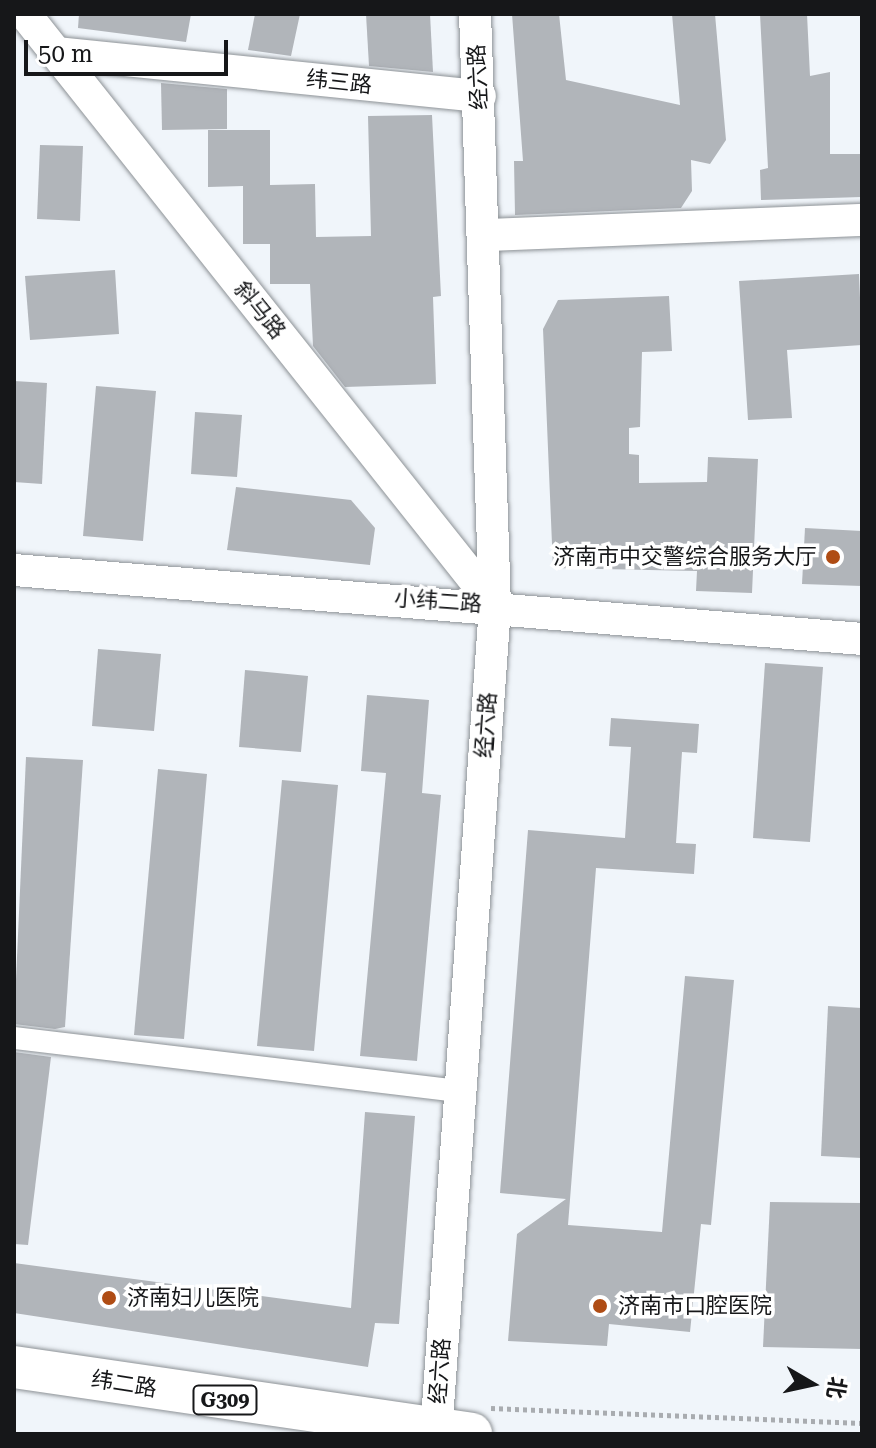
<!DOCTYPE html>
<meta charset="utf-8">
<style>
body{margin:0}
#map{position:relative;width:876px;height:1448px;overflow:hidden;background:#f0f5fa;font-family:"Roboto Serif","Noto Sans SC",serif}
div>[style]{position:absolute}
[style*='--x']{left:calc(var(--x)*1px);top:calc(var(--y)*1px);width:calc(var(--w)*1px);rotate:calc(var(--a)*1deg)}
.building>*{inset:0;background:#b1b5ba}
.path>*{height:5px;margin-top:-2.5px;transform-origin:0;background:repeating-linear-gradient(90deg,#a9acb0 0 4px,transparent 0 8px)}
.roads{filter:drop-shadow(0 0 2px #8d9296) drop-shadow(0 0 2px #8d9296)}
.street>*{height:22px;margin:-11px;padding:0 11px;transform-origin:11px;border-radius:11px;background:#fff}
.secondary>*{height:32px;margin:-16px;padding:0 16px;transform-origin:16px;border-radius:16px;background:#fff}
.highway>*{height:42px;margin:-21px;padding:0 21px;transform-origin:21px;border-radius:21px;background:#fff}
.dots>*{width:22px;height:22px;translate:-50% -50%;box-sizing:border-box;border:4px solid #fff;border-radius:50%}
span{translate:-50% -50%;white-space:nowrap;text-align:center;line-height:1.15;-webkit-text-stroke:7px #fff;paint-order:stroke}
.shield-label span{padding:2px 6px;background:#fff;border:2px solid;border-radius:6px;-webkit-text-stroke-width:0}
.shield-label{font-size:20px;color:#161719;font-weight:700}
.street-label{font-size:22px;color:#161719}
.poi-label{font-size:22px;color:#161719}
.right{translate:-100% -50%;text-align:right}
.left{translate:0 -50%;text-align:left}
.frame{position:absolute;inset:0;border:16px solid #161719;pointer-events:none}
.north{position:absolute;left:772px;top:1344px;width:80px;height:80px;-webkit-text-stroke:6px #fff;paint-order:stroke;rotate:99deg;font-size:22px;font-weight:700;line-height:32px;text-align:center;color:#161719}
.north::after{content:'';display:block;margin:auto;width:28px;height:36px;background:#161719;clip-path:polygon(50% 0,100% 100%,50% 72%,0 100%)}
.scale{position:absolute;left:24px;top:40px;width:204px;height:36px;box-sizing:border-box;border:4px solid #161719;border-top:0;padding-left:10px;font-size:24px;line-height:28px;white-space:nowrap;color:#161719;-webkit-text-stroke:6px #fff;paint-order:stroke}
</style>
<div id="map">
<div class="building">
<i style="clip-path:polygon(79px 14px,191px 14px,186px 42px,78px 28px)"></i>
<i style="clip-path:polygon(255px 14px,300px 14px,291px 56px,248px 50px)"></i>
<i style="clip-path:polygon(366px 14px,430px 14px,433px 72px,369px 66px)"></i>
<i style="clip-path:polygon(512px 14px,559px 14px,566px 80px,680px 105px,672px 14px,715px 14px,726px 140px,710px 164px,691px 160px,692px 191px,681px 208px,515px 215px,514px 161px,523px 161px)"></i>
<i style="clip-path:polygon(760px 14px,807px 14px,810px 76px,830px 72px,830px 154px,862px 154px,862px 197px,761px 200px,760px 170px,768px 168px)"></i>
<i style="clip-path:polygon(161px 83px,227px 89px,227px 129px,162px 130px)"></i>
<i style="clip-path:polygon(432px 115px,441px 296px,433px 297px,436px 384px,345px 387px,313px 346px,310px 284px,270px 284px,270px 244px,243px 244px,243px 186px,208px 187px,208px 130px,270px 130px,270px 185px,315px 184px,316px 237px,371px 236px,368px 116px)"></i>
<i style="clip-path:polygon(40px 145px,83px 146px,80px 221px,37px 219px)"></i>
<i style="clip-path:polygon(115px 270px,119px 334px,30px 340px,25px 276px)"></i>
<i style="clip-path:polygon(859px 274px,862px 345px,787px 350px,792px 418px,748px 420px,739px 281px)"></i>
<i style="clip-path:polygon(669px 296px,672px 351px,642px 352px,640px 427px,629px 428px,629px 454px,639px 455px,639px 483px,707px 482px,708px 457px,758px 459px,752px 593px,696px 591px,697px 571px,553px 568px,543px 329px,558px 300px)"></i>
<i style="clip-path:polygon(14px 381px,47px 383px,42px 484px,14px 482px)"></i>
<i style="clip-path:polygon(96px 386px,156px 391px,143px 541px,83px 536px)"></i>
<i style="clip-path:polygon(195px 412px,242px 415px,237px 477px,191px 474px)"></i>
<i style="clip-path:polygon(236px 487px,351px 500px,375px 528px,370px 565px,227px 550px)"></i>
<i style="clip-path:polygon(805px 528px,862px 531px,862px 586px,802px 584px)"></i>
<i style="clip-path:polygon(98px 649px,161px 654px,154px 731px,92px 726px)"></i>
<i style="clip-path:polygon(765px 663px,823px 667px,810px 842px,753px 838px)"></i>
<i style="clip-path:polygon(245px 670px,308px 676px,301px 752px,239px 747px)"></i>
<i style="clip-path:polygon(367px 695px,429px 700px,422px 793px,441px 795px,417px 1061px,360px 1056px,386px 773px,361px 771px)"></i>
<i style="clip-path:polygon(611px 718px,699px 724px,697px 753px,682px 752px,676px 843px,696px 844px,694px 874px,596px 868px,568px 1225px,662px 1232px,685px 976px,734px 980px,711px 1225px,701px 1224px,690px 1332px,609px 1324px,607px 1346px,508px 1341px,517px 1234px,566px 1199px,500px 1193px,528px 830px,625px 838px,631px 747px,609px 746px)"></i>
<i style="clip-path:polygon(26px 757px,83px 760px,65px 1027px,55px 1029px,14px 1024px)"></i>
<i style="clip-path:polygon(158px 769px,207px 774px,184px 1039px,134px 1035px)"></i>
<i style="clip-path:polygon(282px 780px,338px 785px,314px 1051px,257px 1046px)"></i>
<i style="clip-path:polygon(828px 1006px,862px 1008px,862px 1158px,821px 1156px)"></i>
<i style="clip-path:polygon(14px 1052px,51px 1057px,28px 1245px,14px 1244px)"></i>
<i style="clip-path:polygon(365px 1112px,415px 1116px,399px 1324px,375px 1323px,368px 1367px,14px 1313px,14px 1263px,351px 1308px)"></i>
<i style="clip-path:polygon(770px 1202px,862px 1203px,862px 1349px,763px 1347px)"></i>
</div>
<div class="path">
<i style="--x:491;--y:1408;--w:371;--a:2.3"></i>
</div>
<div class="roads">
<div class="street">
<i style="--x:14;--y:1038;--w:447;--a:6.8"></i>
</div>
<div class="secondary">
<i style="--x:25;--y:14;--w:756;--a:51.55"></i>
<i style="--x:56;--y:53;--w:426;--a:5.8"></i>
<i style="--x:486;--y:235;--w:376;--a:-2.3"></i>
<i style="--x:14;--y:570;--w:851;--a:4.65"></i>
<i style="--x:436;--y:1434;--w:830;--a:-85.92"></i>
<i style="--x:495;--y:606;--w:592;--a:-91.93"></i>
</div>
<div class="highway">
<i style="--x:14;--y:1367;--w:462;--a:8.3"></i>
</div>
</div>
<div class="dots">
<i style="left:833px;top:557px;background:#af4c14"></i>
<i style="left:109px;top:1298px;background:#af4c14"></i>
<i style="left:600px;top:1306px;background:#af4c14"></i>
</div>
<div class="shield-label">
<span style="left:225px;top:1400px">G309</span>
</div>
<div class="street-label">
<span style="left:478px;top:77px;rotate:-93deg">经六路</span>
<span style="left:339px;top:82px;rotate:6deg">纬三路</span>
<span style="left:260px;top:310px;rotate:51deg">斜马路</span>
<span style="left:438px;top:601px;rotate:4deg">小纬二路</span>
<span style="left:486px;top:725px;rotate:-86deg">经六路</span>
<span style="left:440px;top:1371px;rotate:-86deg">经六路</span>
<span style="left:124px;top:1384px;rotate:9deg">纬二路</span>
</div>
<div class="poi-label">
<span class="right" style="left:817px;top:557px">济南市中交警综合服务大厅</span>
<span class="left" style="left:127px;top:1298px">济南妇儿医院</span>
<span class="left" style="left:618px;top:1306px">济南市口腔医院</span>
</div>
<div class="frame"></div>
<div class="north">北</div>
<div class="scale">50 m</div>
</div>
